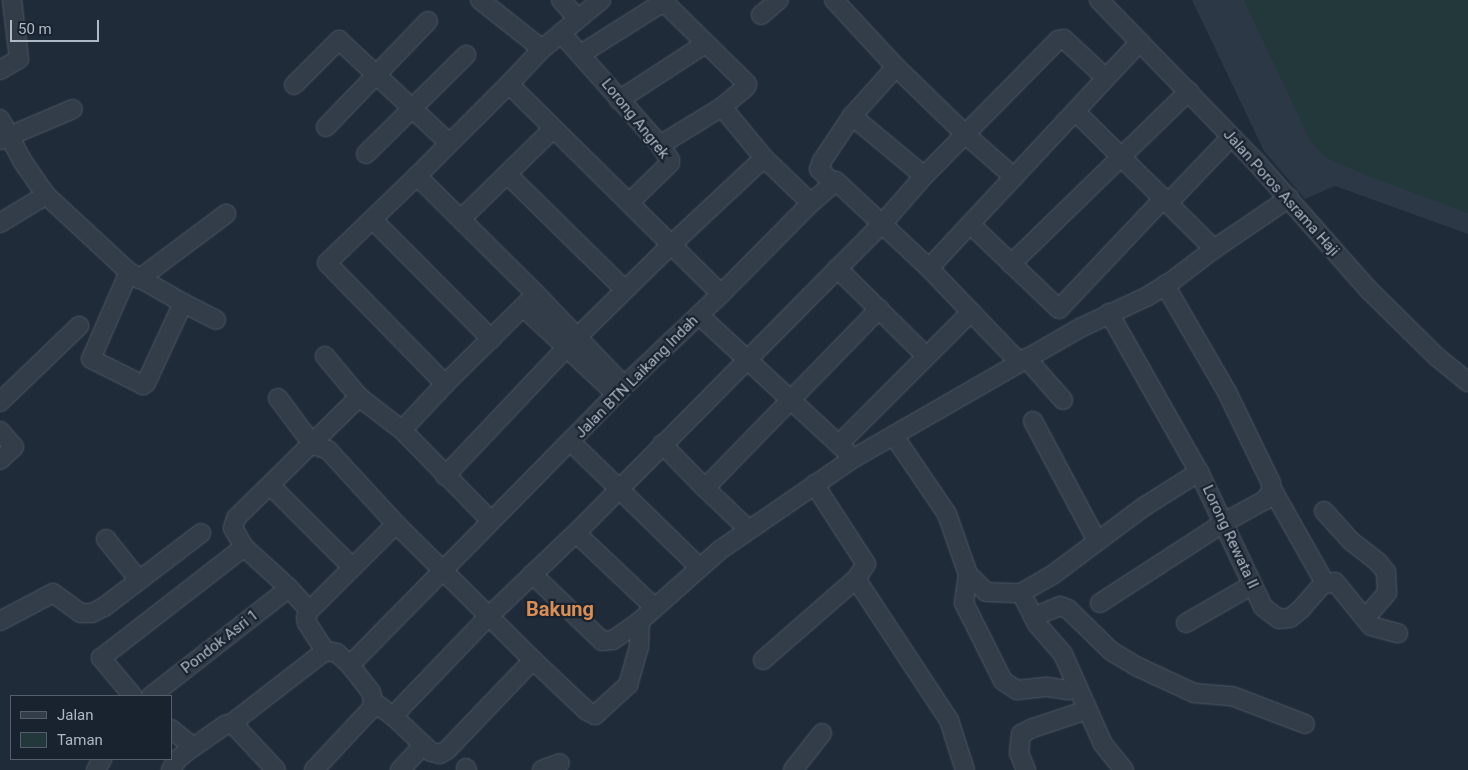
<!DOCTYPE html>
<style>
body{margin:0}
#map{position:relative;width:1468px;height:770px;overflow:hidden;background:#202b3a;font-family:Roboto,sans-serif}
div>[style]{position:absolute}
[style*='--x']{left:calc(var(--x)*1px);top:calc(var(--y)*1px);width:calc(var(--w)*1px);rotate:calc(var(--a)*1deg)}
.airport>*{inset:0;background:#2d3847}
.green>*{inset:0;background:#22383b}
.roads{filter:drop-shadow(0 0 1px #4e5865) drop-shadow(0 0 1px #4e5865)}
.minor>*{height:18px;margin:-9px;padding:0 9px;transform-origin:9px;border-radius:9px;background:#333d4a}
span{translate:-50% -50%;white-space:nowrap;text-align:center;line-height:1.15;-webkit-text-stroke:4.5px #19222f;paint-order:stroke}
.street-label{font-size:15px;color:#aeb8c7}
.district-label{font-size:20px;color:#d98e56;font-weight:700}
.legend{position:absolute;left:10px;top:695px;width:162px;height:65px;box-sizing:border-box;background:#19222f;border:1px solid #555e6c;margin:0;padding:6px 9px;list-style:none;font-size:15px;color:#aeb8c7}
.legend li{display:flex;align-items:center;gap:10px;height:25px}
.legend b{width:25px;border:1px solid #555e6c}
.scale{position:absolute;left:10px;top:20px;width:89px;height:22px;box-sizing:border-box;border:2px solid #aeb8c7;border-top:0;padding-left:6px;font-size:15px;line-height:18px;white-space:nowrap;color:#aeb8c7;-webkit-text-stroke:4px #19222f;paint-order:stroke}
</style>
<div id="map">
<div class="airport">
<i style="clip-path:polygon(1192px 0,1468px 0,1468px 234px,1335px 186px,1305px 199px,1264px 151px)"></i>
</div>
<div class="green">
<i style="clip-path:polygon(1244px 0,1468px 0,1468px 213px,1368px 176px,1325px 157px,1310px 140px)"></i>
</div>
<div class="roads">
<div class="minor">
<i style="--x:480;--y:0;--w:79;--a:38.3"></i>
<i style="--x:561;--y:0;--w:25;--a:48"></i>
<i style="--x:834;--y:0;--w:91;--a:47.2"></i>
<i style="--x:896;--y:67;--w:98;--a:44.2"></i>
<i style="--x:966;--y:135;--w:64;--a:41.2"></i>
<i style="--x:1099;--y:0;--w:226;--a:45.9"></i>
<i style="--x:1256;--y:162;--w:169;--a:48.6"></i>
<i style="--x:1368;--y:289;--w:97;--a:44.6"></i>
<i style="--x:1437;--y:357;--w:40;--a:39"></i>
<i style="--x:761;--y:15;--w:23;--a:-40"></i>
<i style="--x:561;--y:33;--w:149;--a:48.5"></i>
<i style="--x:660;--y:145;--w:18;--a:56"></i>
<i style="--x:670;--y:160;--w:3;--a:90"></i>
<i style="--x:670;--y:163;--w:57;--a:135.7"></i>
<i style="--x:581;--y:54;--w:93;--a:-32.3"></i>
<i style="--x:660;--y:4;--w:8;--a:14"></i>
<i style="--x:668;--y:6;--w:111;--a:44.6"></i>
<i style="--x:747;--y:84;--w:3;--a:108"></i>
<i style="--x:746;--y:87;--w:31;--a:140"></i>
<i style="--x:722;--y:107;--w:66;--a:50.5"></i>
<i style="--x:764;--y:158;--w:65;--a:43.8"></i>
<i style="--x:0;--y:70;--w:22;--a:-30"></i>
<i style="--x:19;--y:59;--w:59;--a:-96.8"></i>
<i style="--x:294;--y:85;--w:64;--a:-45"></i>
<i style="--x:339;--y:40;--w:151;--a:43.1"></i>
<i style="--x:619;--y:100;--w:103;--a:-33.1"></i>
<i style="--x:0;--y:119;--w:49;--a:61.9"></i>
<i style="--x:23;--y:162;--w:40;--a:55.1"></i>
<i style="--x:46;--y:195;--w:113;--a:42.9"></i>
<i style="--x:129;--y:272;--w:62;--a:29.9"></i>
<i style="--x:183;--y:303;--w:88;--a:114.8"></i>
<i style="--x:146;--y:383;--w:4;--a:146"></i>
<i style="--x:143;--y:385;--w:58;--a:-153.4"></i>
<i style="--x:91;--y:359;--w:95;--a:-66.4"></i>
<i style="--x:326;--y:127;--w:147;--a:-46.1"></i>
<i style="--x:0;--y:140;--w:79;--a:-23"></i>
<i style="--x:660;--y:145;--w:73;--a:-31.5"></i>
<i style="--x:366;--y:154;--w:141;--a:-44.7"></i>
<i style="--x:507;--y:174;--w:165;--a:44.5"></i>
<i style="--x:417;--y:176;--w:125;--a:136"></i>
<i style="--x:327;--y:263;--w:169;--a:45.7"></i>
<i style="--x:924;--y:176;--w:191;--a:-45.4"></i>
<i style="--x:1058;--y:40;--w:6;--a:-9"></i>
<i style="--x:1064;--y:39;--w:57;--a:42.9"></i>
<i style="--x:832;--y:182;--w:18;--a:-135"></i>
<i style="--x:819;--y:169;--w:9;--a:-69"></i>
<i style="--x:822;--y:161;--w:54;--a:-56.3"></i>
<i style="--x:852;--y:116;--w:66;--a:-48.1"></i>
<i style="--x:1168;--y:203;--w:91;--a:-46.3"></i>
<i style="--x:461;--y:219;--w:129;--a:-44.4"></i>
<i style="--x:373;--y:220;--w:168;--a:45.2"></i>
<i style="--x:0;--y:223;--w:54;--a:-31.3"></i>
<i style="--x:970;--y:224;--w:123;--a:43.7"></i>
<i style="--x:1059;--y:309;--w:153;--a:-46.6"></i>
<i style="--x:1214;--y:249;--w:91;--a:-34.2"></i>
<i style="--x:1011;--y:264;--w:248;--a:-44.2"></i>
<i style="--x:837;--y:268;--w:125;--a:44.7"></i>
<i style="--x:139;--y:279;--w:109;--a:-36.8"></i>
<i style="--x:536;--y:294;--w:127;--a:46.3"></i>
<i style="--x:721;--y:294;--w:128;--a:-45.3"></i>
<i style="--x:811;--y:203;--w:33;--a:-41"></i>
<i style="--x:836;--y:181;--w:127;--a:43.1"></i>
<i style="--x:929;--y:268;--w:309;--a:-47"></i>
<i style="--x:183;--y:303;--w:37;--a:27"></i>
<i style="--x:523;--y:307;--w:127;--a:43.1"></i>
<i style="--x:971;--y:312;--w:69;--a:46.2"></i>
<i style="--x:1109;--y:313;--w:183;--a:60.5"></i>
<i style="--x:1199;--y:472;--w:149;--a:64.6"></i>
<i style="--x:1263;--y:607;--w:20;--a:37"></i>
<i style="--x:1279;--y:619;--w:11;--a:-5"></i>
<i style="--x:1290;--y:618;--w:14;--a:-39"></i>
<i style="--x:1301;--y:609;--w:32;--a:-49"></i>
<i style="--x:1322;--y:585;--w:13;--a:-13"></i>
<i style="--x:1335;--y:582;--w:57;--a:50.7"></i>
<i style="--x:1371;--y:626;--w:28;--a:15"></i>
<i style="--x:699;--y:315;--w:202;--a:42.8"></i>
<i style="--x:325;--y:356;--w:53;--a:50.3"></i>
<i style="--x:359;--y:397;--w:54;--a:37.5"></i>
<i style="--x:402;--y:430;--w:127;--a:45.6"></i>
<i style="--x:1026;--y:358;--w:56;--a:48.6"></i>
<i style="--x:278;--y:398;--w:59;--a:53.3"></i>
<i style="--x:313;--y:445;--w:16;--a:18"></i>
<i style="--x:328;--y:450;--w:100;--a:47.4"></i>
<i style="--x:396;--y:524;--w:193;--a:44.8"></i>
<i style="--x:533;--y:660;--w:74;--a:43.4"></i>
<i style="--x:587;--y:711;--w:9;--a:27"></i>
<i style="--x:595;--y:715;--w:45;--a:-42.3"></i>
<i style="--x:628;--y:685;--w:40;--a:-74"></i>
<i style="--x:639;--y:647;--w:26;--a:-88"></i>
<i style="--x:640;--y:621;--w:107;--a:-41.6"></i>
<i style="--x:720;--y:550;--w:163;--a:-34.5"></i>
<i style="--x:854;--y:458;--w:261;--a:-29.9"></i>
<i style="--x:1080;--y:328;--w:75;--a:-25.2"></i>
<i style="--x:1148;--y:296;--w:28;--a:-32"></i>
<i style="--x:1172;--y:281;--w:53;--a:-37.3"></i>
<i style="--x:1214;--y:249;--w:194;--a:-135.2"></i>
<i style="--x:0;--y:402;--w:110;--a:-43.9"></i>
<i style="--x:1033;--y:421;--w:136;--a:61.9"></i>
<i style="--x:402;--y:430;--w:63;--a:-46.9"></i>
<i style="--x:445;--y:384;--w:128;--a:-44.7"></i>
<i style="--x:536;--y:294;--w:168;--a:-135.2"></i>
<i style="--x:417;--y:176;--w:130;--a:-45"></i>
<i style="--x:0;--y:431;--w:21;--a:49"></i>
<i style="--x:14;--y:447;--w:19;--a:137"></i>
<i style="--x:894;--y:436;--w:94;--a:55.8"></i>
<i style="--x:947;--y:514;--w:64;--a:70.7"></i>
<i style="--x:968;--y:574;--w:25;--a:45"></i>
<i style="--x:986;--y:592;--w:35;--a:2"></i>
<i style="--x:571;--y:442;--w:180;--a:44.3"></i>
<i style="--x:662;--y:444;--w:62;--a:45.7"></i>
<i style="--x:705;--y:488;--w:250;--a:-45.8"></i>
<i style="--x:839;--y:444;--w:187;--a:-45"></i>
<i style="--x:971;--y:312;--w:61;--a:-133.7"></i>
<i style="--x:445;--y:476;--w:175;--a:-46.6"></i>
<i style="--x:565;--y:349;--w:150;--a:-44.5"></i>
<i style="--x:672;--y:244;--w:126;--a:-43.1"></i>
<i style="--x:270;--y:485;--w:116;--a:45"></i>
<i style="--x:705;--y:488;--w:59;--a:43.6"></i>
<i style="--x:1272;--y:489;--w:108;--a:60.6"></i>
<i style="--x:1324;--y:511;--w:40;--a:48"></i>
<i style="--x:1351;--y:541;--w:34;--a:38"></i>
<i style="--x:1378;--y:562;--w:13;--a:51"></i>
<i style="--x:1386;--y:572;--w:21;--a:87"></i>
<i style="--x:1387;--y:593;--w:33;--a:131"></i>
<i style="--x:576;--y:533;--w:108;--a:43.5"></i>
<i style="--x:106;--y:539;--w:51;--a:51.3"></i>
<i style="--x:244;--y:547;--w:61;--a:42.3"></i>
<i style="--x:289;--y:588;--w:27;--a:48"></i>
<i style="--x:307;--y:608;--w:4;--a:76"></i>
<i style="--x:308;--y:612;--w:124;--a:-45"></i>
<i style="--x:532;--y:574;--w:97;--a:43.7"></i>
<i style="--x:602;--y:641;--w:11;--a:-5"></i>
<i style="--x:613;--y:640;--w:33;--a:-35"></i>
<i style="--x:968;--y:574;--w:29;--a:98"></i>
<i style="--x:964;--y:603;--w:87;--a:63.4"></i>
<i style="--x:1003;--y:681;--w:17;--a:33"></i>
<i style="--x:1017;--y:690;--w:31;--a:-6"></i>
<i style="--x:1048;--y:687;--w:20;--a:9"></i>
<i style="--x:1068;--y:690;--w:10;--a:-11"></i>
<i style="--x:856;--y:579;--w:169;--a:56.6"></i>
<i style="--x:949;--y:720;--w:52;--a:72.3"></i>
<i style="--x:1100;--y:603;--w:147;--a:-33"></i>
<i style="--x:1223;--y:523;--w:48;--a:-28.7"></i>
<i style="--x:1265;--y:500;--w:10;--a:-53"></i>
<i style="--x:1271;--y:492;--w:9;--a:-90"></i>
<i style="--x:1271;--y:483;--w:101;--a:-115.8"></i>
<i style="--x:1227;--y:392;--w:124;--a:-120.1"></i>
<i style="--x:308;--y:612;--w:6;--a:108"></i>
<i style="--x:306;--y:618;--w:5;--a:79"></i>
<i style="--x:307;--y:623;--w:33;--a:57"></i>
<i style="--x:1033;--y:617;--w:29;--a:-22"></i>
<i style="--x:1060;--y:606;--w:9;--a:21"></i>
<i style="--x:1068;--y:609;--w:60;--a:44.3"></i>
<i style="--x:1111;--y:651;--w:31;--a:31"></i>
<i style="--x:1138;--y:667;--w:62;--a:24.9"></i>
<i style="--x:1194;--y:693;--w:38;--a:5"></i>
<i style="--x:1232;--y:696;--w:78;--a:21"></i>
<i style="--x:0;--y:621;--w:60;--a:-27.8"></i>
<i style="--x:53;--y:593;--w:34;--a:36"></i>
<i style="--x:81;--y:613;--w:11;--a:0"></i>
<i style="--x:92;--y:613;--w:13;--a:-27"></i>
<i style="--x:104;--y:607;--w:122;--a:-37.3"></i>
<i style="--x:1186;--y:623;--w:76;--a:-29.9"></i>
<i style="--x:763;--y:660;--w:123;--a:-41.1"></i>
<i style="--x:856;--y:579;--w:18;--a:-56"></i>
<i style="--x:866;--y:564;--w:95;--a:-123"></i>
<i style="--x:133;--y:696;--w:50;--a:-130.1"></i>
<i style="--x:101;--y:658;--w:181;--a:-37.8"></i>
<i style="--x:244;--y:547;--w:22;--a:-120"></i>
<i style="--x:233;--y:528;--w:10;--a:-73"></i>
<i style="--x:236;--y:518;--w:173;--a:-44.5"></i>
<i style="--x:151;--y:696;--w:175;--a:-38"></i>
<i style="--x:371;--y:709;--w:9;--a:-21"></i>
<i style="--x:379;--y:706;--w:17;--a:36"></i>
<i style="--x:393;--y:716;--w:139;--a:-46.2"></i>
<i style="--x:489;--y:616;--w:120;--a:-43.7"></i>
<i style="--x:576;--y:533;--w:435;--a:-45.3"></i>
<i style="--x:882;--y:224;--w:64;--a:-48.8"></i>
<i style="--x:924;--y:176;--w:94;--a:-140.2"></i>
<i style="--x:393;--y:716;--w:52;--a:43.5"></i>
<i style="--x:431;--y:752;--w:9;--a:13"></i>
<i style="--x:440;--y:754;--w:8;--a:-30"></i>
<i style="--x:447;--y:750;--w:124;--a:-46.3"></i>
<i style="--x:232;--y:723;--w:64;--a:46.9"></i>
<i style="--x:171;--y:729;--w:28;--a:39"></i>
<i style="--x:466;--y:768;--w:2;--a:63"></i>
<i style="--x:96;--y:770;--w:13;--a:-61"></i>
<i style="--x:171;--y:770;--w:12;--a:-59"></i>
<i style="--x:177;--y:760;--w:11;--a:-41"></i>
<i style="--x:185;--y:753;--w:49;--a:-35"></i>
<i style="--x:225;--y:725;--w:7;--a:-16"></i>
<i style="--x:232;--y:723;--w:118;--a:-37.7"></i>
<i style="--x:325;--y:651;--w:12;--a:9"></i>
<i style="--x:337;--y:653;--w:18;--a:43"></i>
<i style="--x:314;--y:770;--w:83;--a:-46.9"></i>
<i style="--x:371;--y:709;--w:7;--a:-74"></i>
<i style="--x:373;--y:702;--w:10;--a:-101"></i>
<i style="--x:371;--y:692;--w:34;--a:-128"></i>
<i style="--x:350;--y:665;--w:391;--a:-45.5"></i>
<i style="--x:624;--y:386;--w:134;--a:-43.5"></i>
<i style="--x:721;--y:294;--w:298;--a:-135.3"></i>
<i style="--x:509;--y:84;--w:48;--a:-46.7"></i>
<i style="--x:542;--y:49;--w:77;--a:-39.7"></i>
<i style="--x:400;--y:770;--w:34;--a:-47"></i>
<i style="--x:542;--y:770;--w:19;--a:-21"></i>
<i style="--x:793;--y:770;--w:47;--a:-51.9"></i>
<i style="--x:1026;--y:770;--w:18;--a:-112"></i>
<i style="--x:1019;--y:753;--w:19;--a:-84"></i>
<i style="--x:1021;--y:734;--w:13;--a:-27"></i>
<i style="--x:1033;--y:728;--w:57;--a:-18.4"></i>
<i style="--x:1124;--y:770;--w:33;--a:-129"></i>
<i style="--x:1103;--y:744;--w:98;--a:-114"></i>
<i style="--x:1063;--y:654;--w:40;--a:-131"></i>
<i style="--x:1037;--y:624;--w:35;--a:-117"></i>
<i style="--x:1021;--y:593;--w:34;--a:-30"></i>
<i style="--x:1051;--y:576;--w:117;--a:-36.7"></i>
<i style="--x:1145;--y:506;--w:64;--a:-32.2"></i>
</div>
</div>
<div class="street-label">
<span style="left:635px;top:119px;rotate:51deg">Lorong Angrek</span>
<span style="left:1281px;top:193px;rotate:48deg">Jalan Poros Asrama Haji</span>
<span style="left:637px;top:377px;rotate:-45deg">Jalan BTN Laikang Indah</span>
<span style="left:1230px;top:537px;rotate:65deg">Lorong Rewata II</span>
<span style="left:220px;top:642px;rotate:-38deg">Pondok Asri 1</span>
</div>
<div class="district-label">
<span style="left:560px;top:609px">Bakung</span>
</div>
<ul class="legend">
<li><b style="height:6px;background:#333d4a"></b>Jalan</li>
<li><b style="height:14px;background:#22383b"></b>Taman</li>
</ul>
<div class="scale">50 m</div>
</div>
